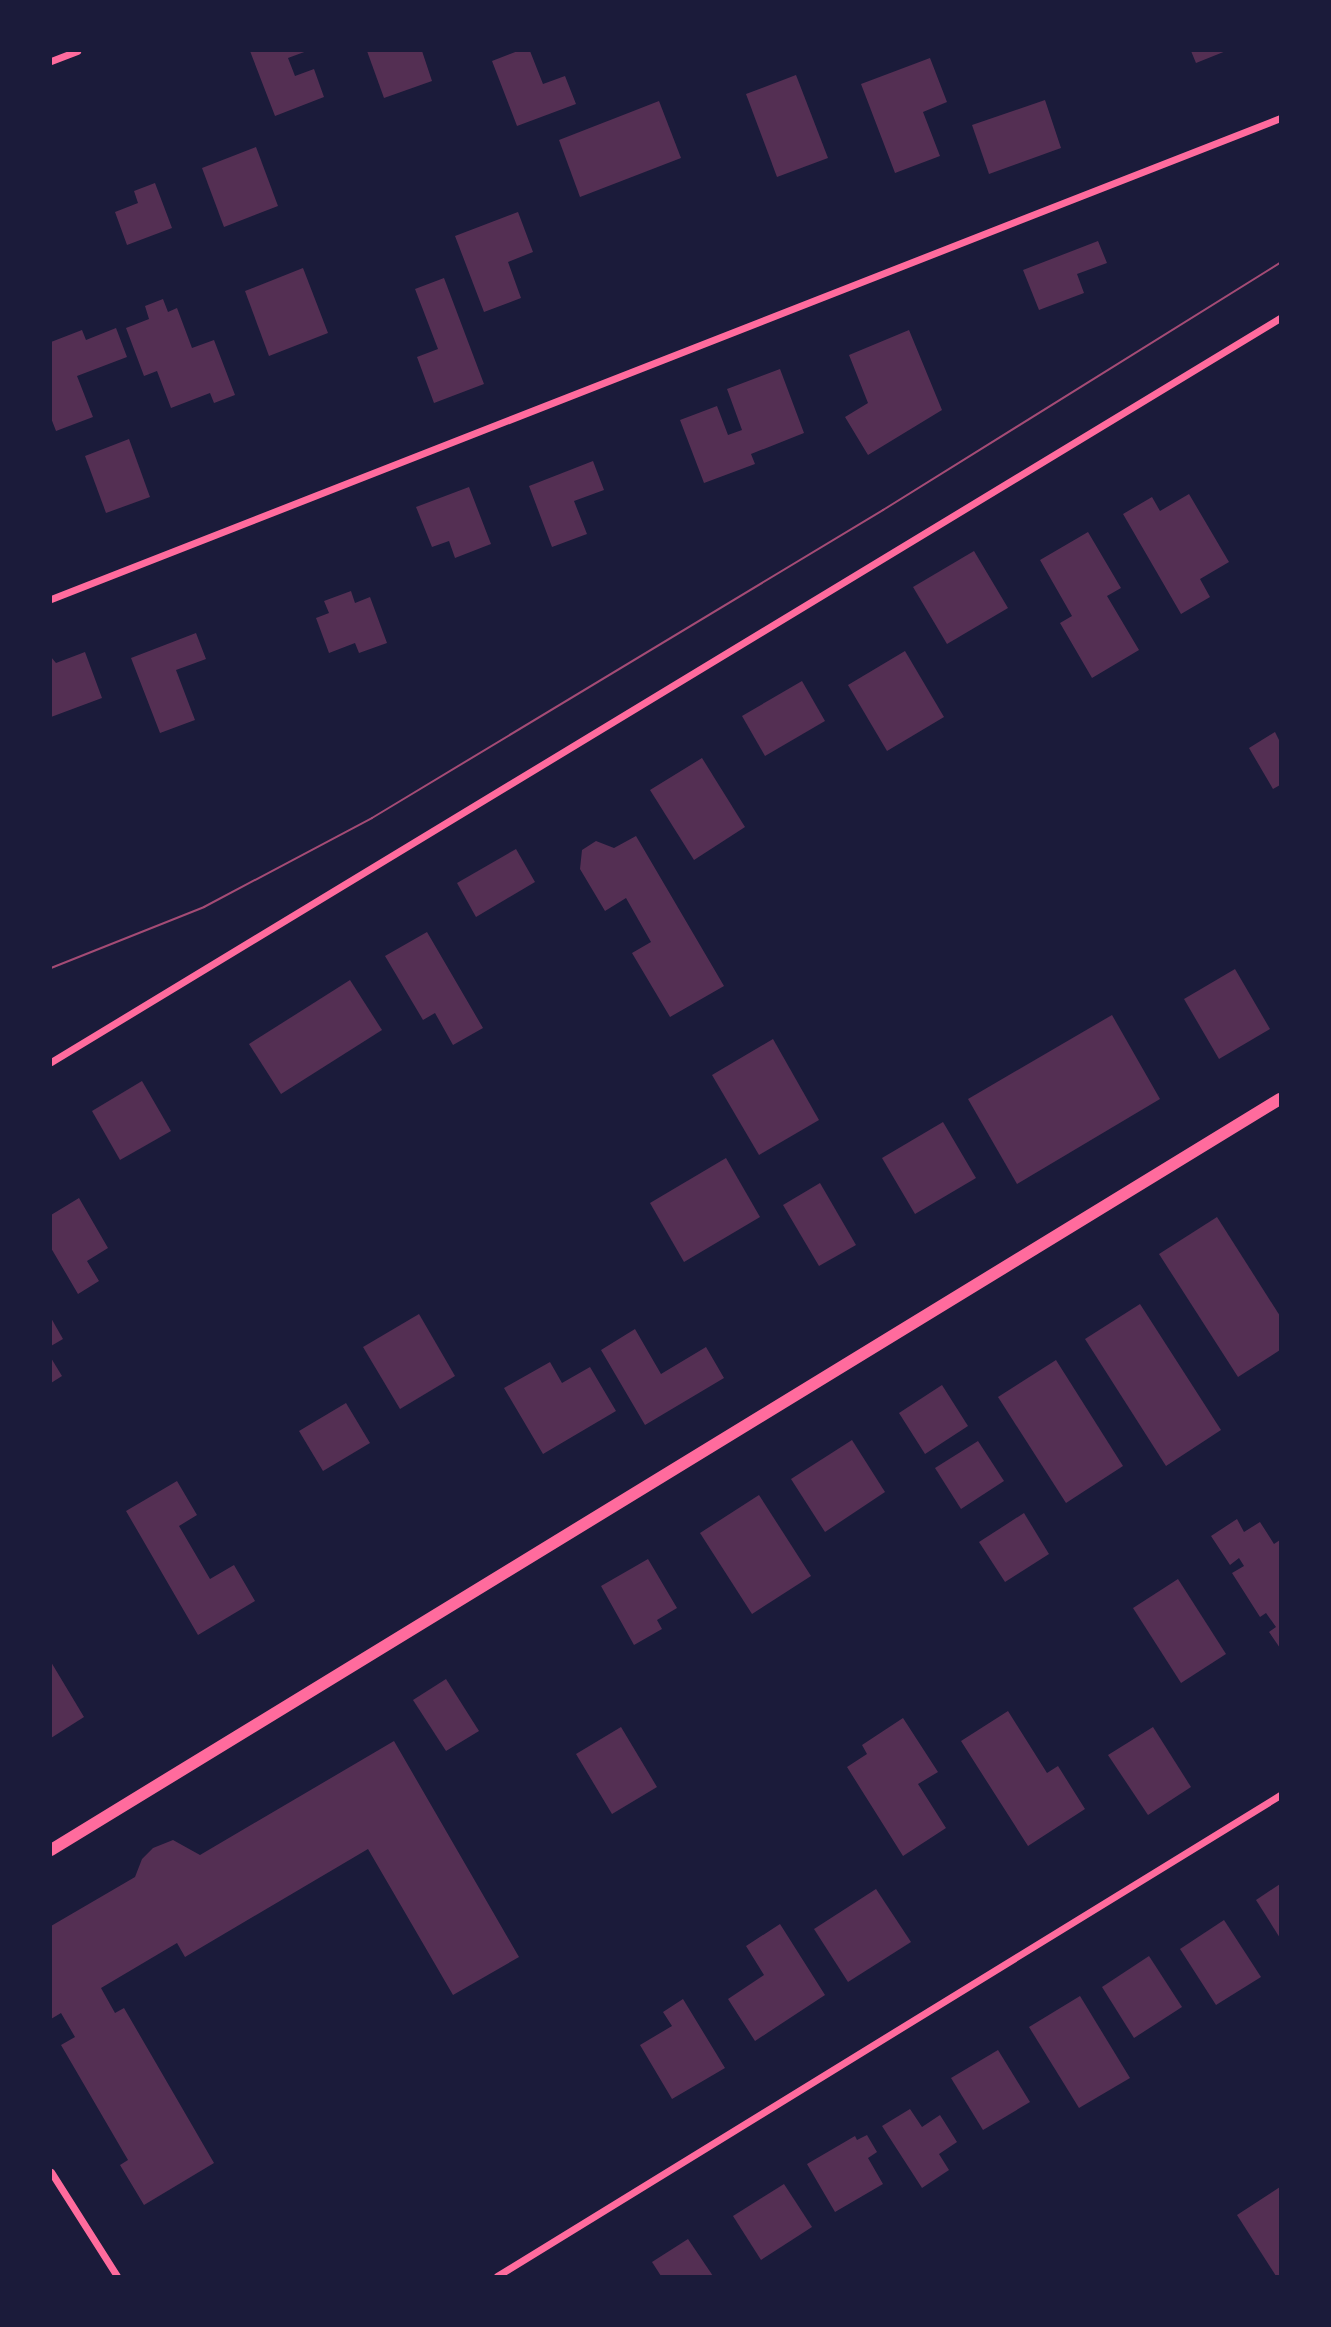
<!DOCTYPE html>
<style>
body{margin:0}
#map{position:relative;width:1331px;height:2327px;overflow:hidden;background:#1b1b3a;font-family:"PT Sans",sans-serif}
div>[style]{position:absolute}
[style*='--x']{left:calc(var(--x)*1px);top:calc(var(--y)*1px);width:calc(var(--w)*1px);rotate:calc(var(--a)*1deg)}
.building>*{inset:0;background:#542f53}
.minor>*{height:7px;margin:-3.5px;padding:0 3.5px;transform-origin:3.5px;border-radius:3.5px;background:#ff6b9d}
.tertiary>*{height:12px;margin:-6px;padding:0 6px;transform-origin:6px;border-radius:6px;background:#ff6b9d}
.tram>*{height:2px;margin:-1px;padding:0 1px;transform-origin:1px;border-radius:1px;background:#a44b75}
span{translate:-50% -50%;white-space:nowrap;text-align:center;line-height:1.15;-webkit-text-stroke:6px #1b1b3a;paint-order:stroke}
.frame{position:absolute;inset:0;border:52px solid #1b1b3a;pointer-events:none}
</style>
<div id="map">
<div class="building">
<i style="clip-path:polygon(250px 51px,307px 51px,288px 58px,295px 76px,314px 69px,324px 97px,275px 116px)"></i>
<i style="clip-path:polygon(367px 51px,422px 51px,432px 81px,384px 98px)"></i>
<i style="clip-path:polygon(518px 51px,530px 51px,543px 84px,565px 76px,576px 104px,517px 126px,492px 61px)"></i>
<i style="clip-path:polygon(1191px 51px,1226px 51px,1196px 63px)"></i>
<i style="clip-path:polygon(930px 58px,947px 102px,923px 112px,940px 156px,895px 173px,861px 84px)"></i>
<i style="clip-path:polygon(796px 75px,828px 158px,777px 177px,746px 94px)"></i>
<i style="clip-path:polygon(1045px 100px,1061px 148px,989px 174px,972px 125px)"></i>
<i style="clip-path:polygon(659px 101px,681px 158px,580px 197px,559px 140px)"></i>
<i style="clip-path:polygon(256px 147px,278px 206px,224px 227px,202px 168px)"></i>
<i style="clip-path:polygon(155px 183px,172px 228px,127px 245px,115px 212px,138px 203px,134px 191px)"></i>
<i style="clip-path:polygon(518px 212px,533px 252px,508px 262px,521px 298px,484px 312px,455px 236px)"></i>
<i style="clip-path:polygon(1098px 241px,1107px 263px,1077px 274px,1084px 293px,1039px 310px,1023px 270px)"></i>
<i style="clip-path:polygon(303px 268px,328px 333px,269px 356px,245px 291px)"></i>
<i style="clip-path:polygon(444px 278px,484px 384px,434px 403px,417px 357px,438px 349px,415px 289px)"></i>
<i style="clip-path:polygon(163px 299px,168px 312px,177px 308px,192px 348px,214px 340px,235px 395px,214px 403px,210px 393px,171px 408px,157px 371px,144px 376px,126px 328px,149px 319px,145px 306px)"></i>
<i style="clip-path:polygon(116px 328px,127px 357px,77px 376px,93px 417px,56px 431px,51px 418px,51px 342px,82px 330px,86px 340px)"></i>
<i style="clip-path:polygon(909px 330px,942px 410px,868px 455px,845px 417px,868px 403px,849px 355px)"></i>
<i style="clip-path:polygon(780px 369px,804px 433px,751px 454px,755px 464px,704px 483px,680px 420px,717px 406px,728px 435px,742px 430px,727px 389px)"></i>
<i style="clip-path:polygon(129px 439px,150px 497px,106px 513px,85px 456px)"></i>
<i style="clip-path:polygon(593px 461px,604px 490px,574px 501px,587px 534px,552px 547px,529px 486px)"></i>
<i style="clip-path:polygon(469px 487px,491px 544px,455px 558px,449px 541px,432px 547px,416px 507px)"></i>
<i style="clip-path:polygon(1189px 494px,1229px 562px,1200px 579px,1210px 597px,1181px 614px,1123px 514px,1152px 497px,1160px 511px)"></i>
<i style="clip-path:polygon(1088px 532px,1121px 588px,1107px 596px,1139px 650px,1092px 678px,1060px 623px,1072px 616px,1040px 560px)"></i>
<i style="clip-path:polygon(974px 551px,1008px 608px,947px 644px,913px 587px)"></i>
<i style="clip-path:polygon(351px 591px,355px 603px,370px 597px,387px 643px,359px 653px,355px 643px,329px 653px,316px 618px,329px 613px,324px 601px)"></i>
<i style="clip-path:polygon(196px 633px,206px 659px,176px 670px,195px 720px,160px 733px,131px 658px)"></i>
<i style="clip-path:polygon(905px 651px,944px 717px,887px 751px,848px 685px)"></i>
<i style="clip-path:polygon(85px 652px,102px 698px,51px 717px,51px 657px,56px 663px)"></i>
<i style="clip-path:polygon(802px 681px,825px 721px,765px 756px,742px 716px)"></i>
<i style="clip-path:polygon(1275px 732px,1280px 742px,1280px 785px,1273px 789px,1249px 748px)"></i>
<i style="clip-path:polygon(702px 758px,745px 827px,694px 860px,650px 790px)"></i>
<i style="clip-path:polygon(636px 836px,724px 986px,670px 1017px,632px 953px,651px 942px,626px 898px,605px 911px,580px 869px,582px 850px,596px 841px,614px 848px)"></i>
<i style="clip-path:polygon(516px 849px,535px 882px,476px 917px,457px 883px)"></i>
<i style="clip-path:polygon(427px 932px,483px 1028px,453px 1045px,435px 1013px,423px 1020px,385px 956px)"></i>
<i style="clip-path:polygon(1235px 969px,1270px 1029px,1219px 1059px,1184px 999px)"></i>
<i style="clip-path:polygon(350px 980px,382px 1030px,281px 1094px,249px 1044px)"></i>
<i style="clip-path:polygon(1112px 1015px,1160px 1099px,1017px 1184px,968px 1099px)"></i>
<i style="clip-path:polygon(773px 1039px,819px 1120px,759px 1155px,712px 1075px)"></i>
<i style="clip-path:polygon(142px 1081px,171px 1131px,120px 1160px,92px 1111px)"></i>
<i style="clip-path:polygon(943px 1122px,976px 1178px,915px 1214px,882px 1158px)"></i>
<i style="clip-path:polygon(726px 1158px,760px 1217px,684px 1262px,650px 1203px)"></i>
<i style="clip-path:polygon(820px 1183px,856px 1245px,819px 1266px,783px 1205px)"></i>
<i style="clip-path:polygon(79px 1198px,108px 1248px,87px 1261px,99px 1281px,78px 1294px,51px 1248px,51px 1215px)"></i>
<i style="clip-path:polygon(1217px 1217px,1280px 1316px,1280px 1350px,1238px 1377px,1159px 1254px)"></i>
<i style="clip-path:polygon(1140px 1304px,1221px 1430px,1166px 1466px,1085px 1339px)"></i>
<i style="clip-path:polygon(419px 1314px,455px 1376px,400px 1409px,363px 1347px)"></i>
<i style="clip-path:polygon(51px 1318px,63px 1339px,51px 1346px)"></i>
<i style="clip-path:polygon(635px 1329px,661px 1374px,706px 1347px,724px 1378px,645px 1425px,601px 1350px)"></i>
<i style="clip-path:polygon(51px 1358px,62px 1376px,51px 1383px)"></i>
<i style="clip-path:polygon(1056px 1360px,1123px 1466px,1066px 1503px,998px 1397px)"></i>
<i style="clip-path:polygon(550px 1362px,562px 1383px,590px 1367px,616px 1411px,543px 1454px,504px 1388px)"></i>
<i style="clip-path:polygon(942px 1385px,968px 1426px,925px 1454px,899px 1413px)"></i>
<i style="clip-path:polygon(346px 1403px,370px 1443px,323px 1471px,299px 1431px)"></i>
<i style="clip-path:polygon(852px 1440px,885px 1492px,825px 1532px,791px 1479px)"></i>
<i style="clip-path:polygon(978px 1441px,1004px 1481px,961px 1509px,935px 1468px)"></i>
<i style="clip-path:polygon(177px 1481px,197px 1515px,179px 1526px,210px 1579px,234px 1565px,255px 1601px,198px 1635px,126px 1511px)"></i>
<i style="clip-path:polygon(759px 1495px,811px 1576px,752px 1614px,700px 1533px)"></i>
<i style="clip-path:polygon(1024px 1513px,1049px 1554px,1005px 1582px,979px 1542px)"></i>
<i style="clip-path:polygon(1237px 1519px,1244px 1532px,1260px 1522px,1274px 1544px,1280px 1540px,1280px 1648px,1269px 1632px,1276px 1627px,1266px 1613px,1260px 1617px,1232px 1573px,1244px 1566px,1239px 1558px,1230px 1565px,1211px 1536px)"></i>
<i style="clip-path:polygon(648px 1559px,677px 1608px,657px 1620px,662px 1629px,634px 1645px,601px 1586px)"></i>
<i style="clip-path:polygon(1178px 1579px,1226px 1654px,1181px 1683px,1133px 1608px)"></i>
<i style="clip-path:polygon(51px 1662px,84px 1717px,51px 1738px)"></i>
<i style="clip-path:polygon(446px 1679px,479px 1731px,446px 1751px,413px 1700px)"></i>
<i style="clip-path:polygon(1008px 1711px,1047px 1773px,1058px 1766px,1085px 1809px,1028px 1846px,961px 1741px)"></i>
<i style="clip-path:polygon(903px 1718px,938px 1772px,918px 1784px,946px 1828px,903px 1856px,847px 1767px,867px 1754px,862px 1745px)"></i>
<i style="clip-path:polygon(621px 1727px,657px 1787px,612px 1814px,576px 1754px)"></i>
<i style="clip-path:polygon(1153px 1727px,1191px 1787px,1148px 1815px,1108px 1755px)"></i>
<i style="clip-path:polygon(394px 1741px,519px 1957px,453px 1995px,368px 1849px,185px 1957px,177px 1943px,101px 1988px,115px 2013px,124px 2008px,214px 2163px,144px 2205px,120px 2165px,128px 2160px,61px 2045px,75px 2037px,61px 2013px,51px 2019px,51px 1926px,135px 1877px,142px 1859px,153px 1848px,173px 1840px,200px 1855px)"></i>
<i style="clip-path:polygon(1280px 1884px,1280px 1938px,1256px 1900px)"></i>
<i style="clip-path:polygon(876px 1889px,911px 1942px,848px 1982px,814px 1929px)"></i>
<i style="clip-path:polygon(1224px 1920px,1261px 1977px,1216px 2005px,1180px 1949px)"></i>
<i style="clip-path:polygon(780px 1924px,825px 1995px,755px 2041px,728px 1999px,764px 1975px,746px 1946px)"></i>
<i style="clip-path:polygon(1149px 1956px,1182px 2007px,1134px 2038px,1102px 1987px)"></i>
<i style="clip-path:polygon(1080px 1996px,1130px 2078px,1079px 2108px,1029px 2027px)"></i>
<i style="clip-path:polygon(683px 1999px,725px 2068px,672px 2099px,640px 2045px,672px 2026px,663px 2012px)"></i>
<i style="clip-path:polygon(998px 2050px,1030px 2102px,983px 2130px,951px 2078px)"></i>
<i style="clip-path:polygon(910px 2109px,922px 2127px,940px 2115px,957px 2142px,939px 2154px,949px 2170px,922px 2188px,882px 2126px)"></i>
<i style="clip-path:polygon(867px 2135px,877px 2152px,868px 2158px,883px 2184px,835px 2212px,807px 2164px,855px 2136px,857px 2140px)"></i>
<i style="clip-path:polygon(784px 2184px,812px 2227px,761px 2260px,733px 2216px)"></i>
<i style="clip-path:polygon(1280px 2187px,1280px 2276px,1276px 2276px,1237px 2215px)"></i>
<i style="clip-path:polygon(688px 2239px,713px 2276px,661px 2276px,652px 2262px)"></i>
</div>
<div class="minor">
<i style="--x:51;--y:61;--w:28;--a:-21"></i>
<i style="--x:51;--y:599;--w:1320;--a:-21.37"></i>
<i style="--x:51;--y:1062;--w:1437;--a:-31.19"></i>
<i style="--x:51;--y:2172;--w:123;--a:57.6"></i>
<i style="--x:497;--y:2276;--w:919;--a:-31.56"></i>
</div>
<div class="tertiary">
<i style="--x:51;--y:1850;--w:1440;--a:-31.43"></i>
</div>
<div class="tram">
<i style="--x:51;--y:968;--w:165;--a:-21.7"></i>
<i style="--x:204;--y:907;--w:190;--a:-27.9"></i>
<i style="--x:372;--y:818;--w:597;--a:-31.08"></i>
<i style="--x:883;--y:510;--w:468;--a:-31.9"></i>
</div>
<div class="frame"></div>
</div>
